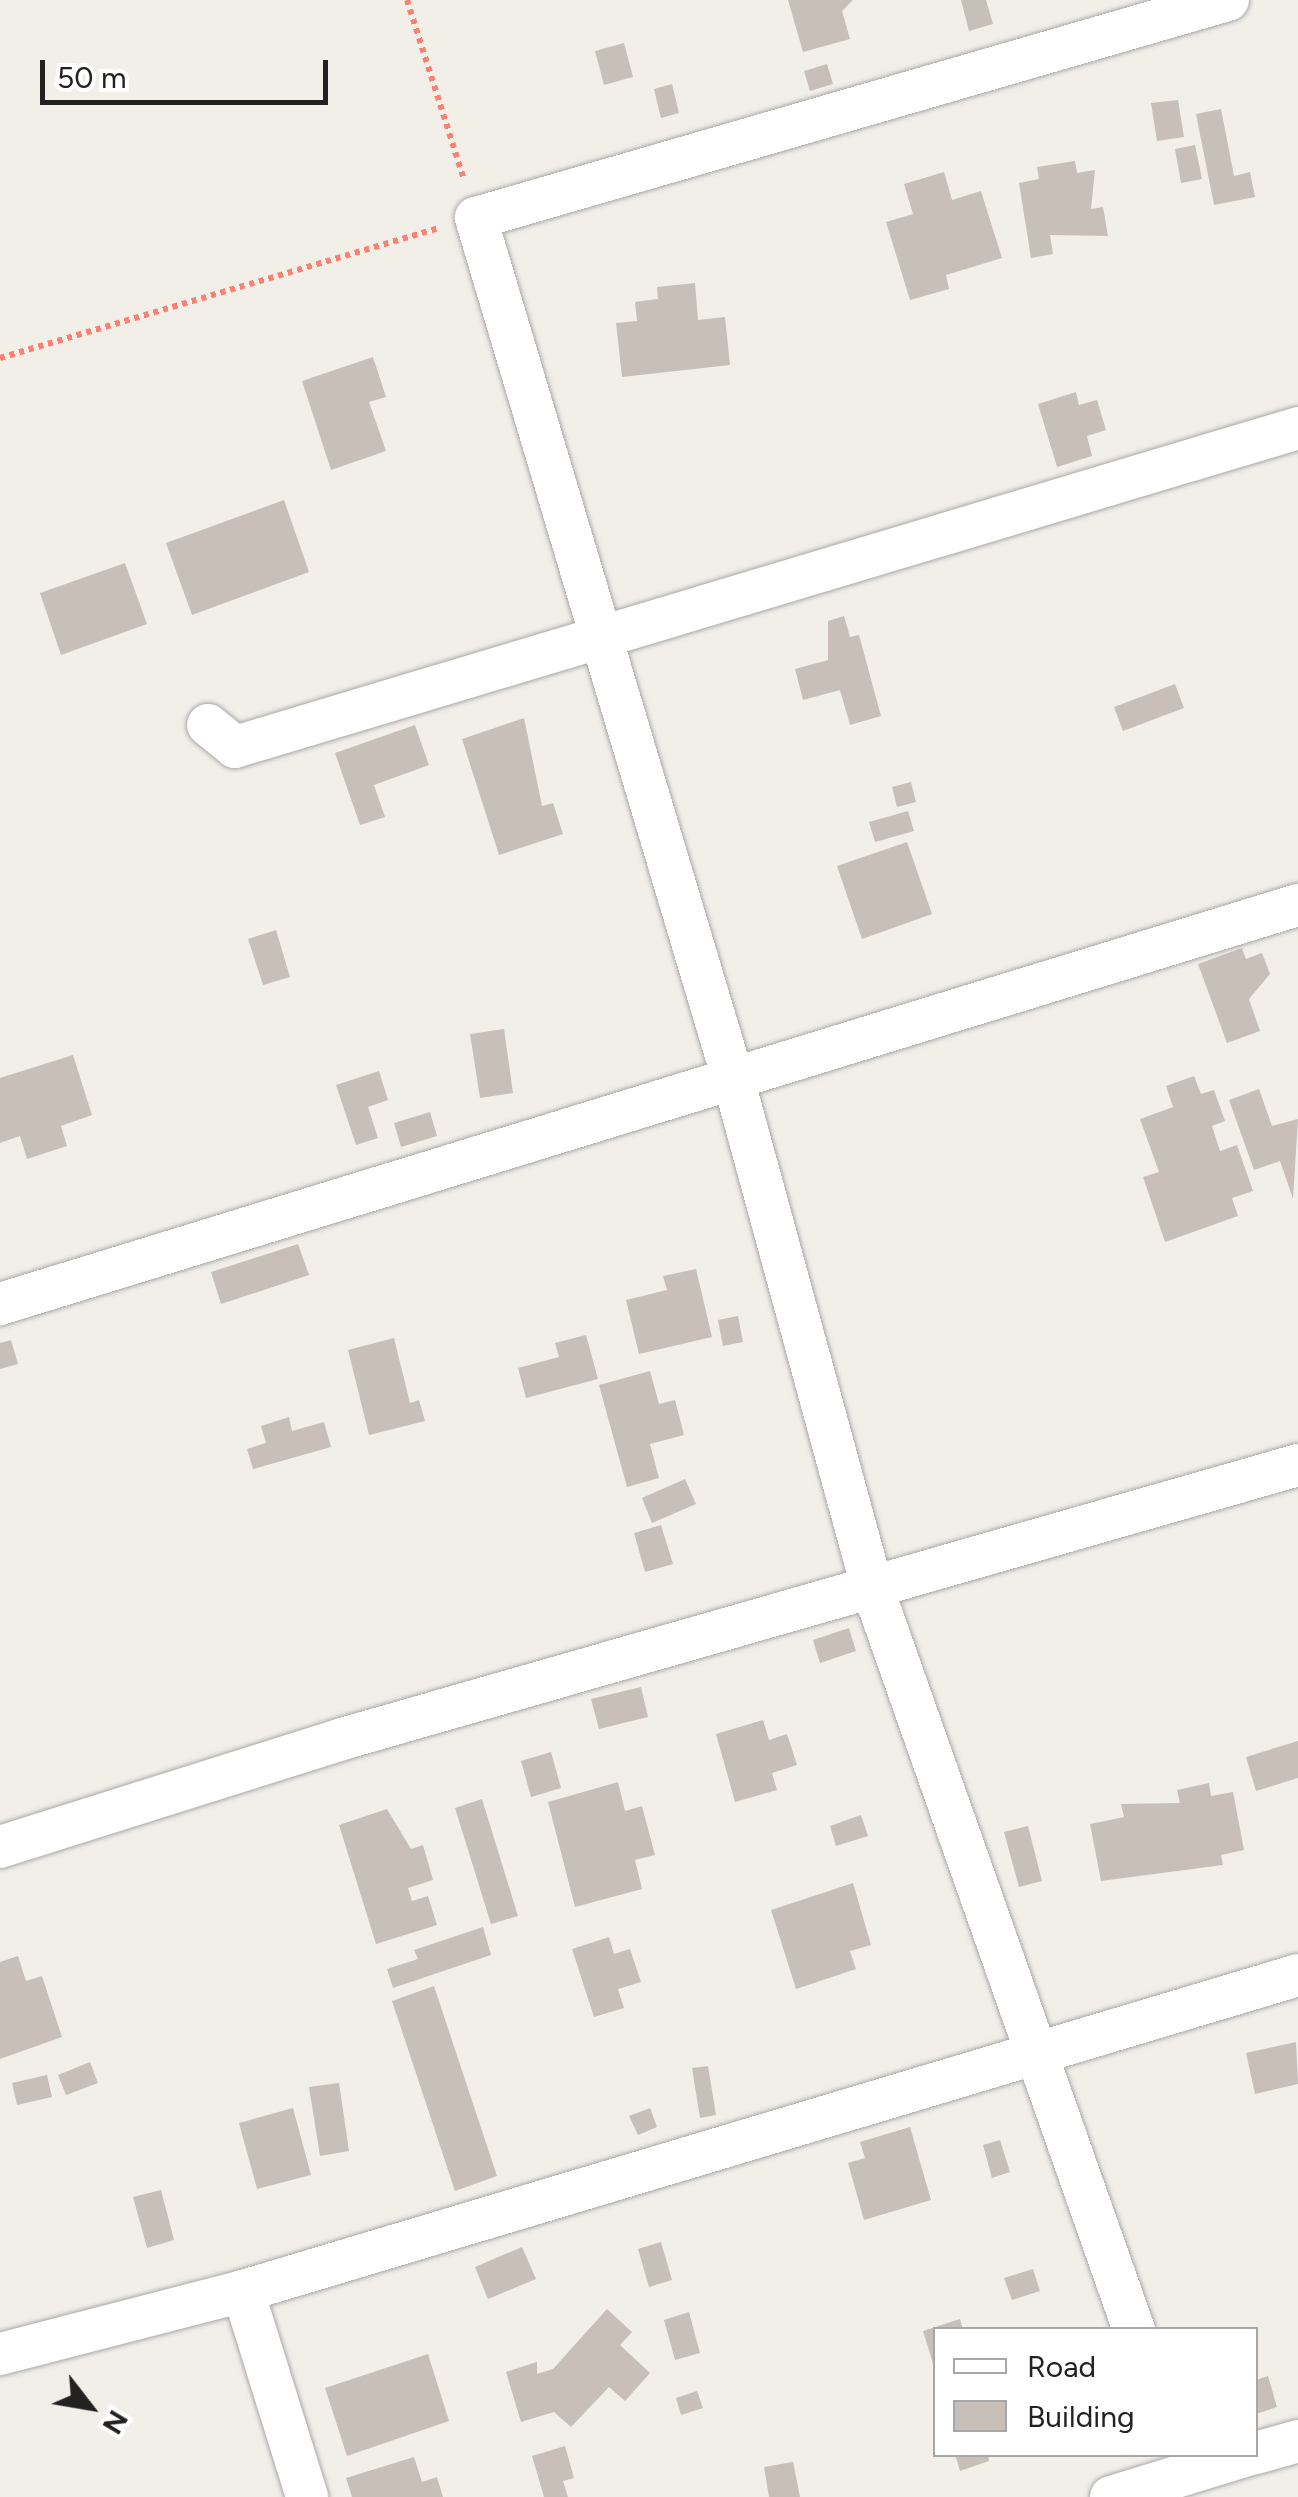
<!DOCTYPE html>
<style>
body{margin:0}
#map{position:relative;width:1298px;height:2497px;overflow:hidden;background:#f2efe9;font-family:Figtree,sans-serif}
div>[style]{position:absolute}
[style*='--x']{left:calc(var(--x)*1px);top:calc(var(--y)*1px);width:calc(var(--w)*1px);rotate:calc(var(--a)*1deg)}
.building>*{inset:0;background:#c7bfb8}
.path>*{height:6px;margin-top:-3px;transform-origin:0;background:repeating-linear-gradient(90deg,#fa8072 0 5px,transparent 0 10px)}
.roads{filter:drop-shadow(0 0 2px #a9a9a9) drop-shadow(0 0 2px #a9a9a9)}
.minor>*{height:42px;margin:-21px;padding:0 21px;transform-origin:21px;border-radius:21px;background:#fff}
span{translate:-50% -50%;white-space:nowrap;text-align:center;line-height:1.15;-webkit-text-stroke:8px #fff;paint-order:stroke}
.legend{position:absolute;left:933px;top:2327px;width:325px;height:130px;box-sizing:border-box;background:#fff;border:2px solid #a7a7a7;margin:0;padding:12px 18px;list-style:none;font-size:30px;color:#222}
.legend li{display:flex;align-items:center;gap:20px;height:50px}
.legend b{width:50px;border:2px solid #a7a7a7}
.north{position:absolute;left:40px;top:2357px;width:100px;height:100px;-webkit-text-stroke:8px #fff;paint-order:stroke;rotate:121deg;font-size:28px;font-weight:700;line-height:40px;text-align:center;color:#222}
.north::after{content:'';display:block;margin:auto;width:35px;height:45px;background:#222;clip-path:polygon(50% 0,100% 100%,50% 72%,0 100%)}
.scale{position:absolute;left:40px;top:60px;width:288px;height:45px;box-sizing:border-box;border:5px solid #222;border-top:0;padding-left:12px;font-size:30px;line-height:35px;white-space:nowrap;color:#222;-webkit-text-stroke:8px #fff;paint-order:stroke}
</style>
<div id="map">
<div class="building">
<i style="clip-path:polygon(788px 0,853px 0,842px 11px,850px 39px,803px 52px)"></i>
<i style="clip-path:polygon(961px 0,986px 0,993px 24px,969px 31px)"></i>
<i style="clip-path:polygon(624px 43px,633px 77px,604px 85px,595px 51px)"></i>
<i style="clip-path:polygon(827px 64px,833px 84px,810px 91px,804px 71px)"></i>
<i style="clip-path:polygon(672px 84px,679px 113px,661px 118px,654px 89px)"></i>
<i style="clip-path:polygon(1178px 100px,1184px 137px,1157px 141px,1151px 103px)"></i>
<i style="clip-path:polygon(1221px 109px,1234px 176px,1250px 172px,1255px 197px,1214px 205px,1196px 114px)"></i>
<i style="clip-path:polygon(1195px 145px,1202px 179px,1181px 183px,1175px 149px)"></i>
<i style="clip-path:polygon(1075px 161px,1077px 173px,1095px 170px,1091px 209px,1103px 207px,1108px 236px,1050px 235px,1053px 254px,1031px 258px,1019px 183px,1039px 179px,1037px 167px)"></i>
<i style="clip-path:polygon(944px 172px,952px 200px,981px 191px,1002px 258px,946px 275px,949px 289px,910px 300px,886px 222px,913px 214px,904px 184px)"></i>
<i style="clip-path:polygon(695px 283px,698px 320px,725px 317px,730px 365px,622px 377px,616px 323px,637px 321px,635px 302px,658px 299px,657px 287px)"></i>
<i style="clip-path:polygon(373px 357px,386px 397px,369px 402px,386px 451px,331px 470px,302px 381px)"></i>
<i style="clip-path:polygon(1076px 392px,1079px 405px,1097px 400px,1106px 430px,1087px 436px,1092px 456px,1057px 467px,1038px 404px)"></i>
<i style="clip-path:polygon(284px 500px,309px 572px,192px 615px,166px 543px)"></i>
<i style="clip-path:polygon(125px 563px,147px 624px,61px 655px,40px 593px)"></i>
<i style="clip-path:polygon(844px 616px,850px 637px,859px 635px,881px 716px,850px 725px,840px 690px,803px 700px,795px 669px,828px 660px,828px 621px)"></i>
<i style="clip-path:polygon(1175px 684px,1184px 708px,1123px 731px,1114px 707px)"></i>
<i style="clip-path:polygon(524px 718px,542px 806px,553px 803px,563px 834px,499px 855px,462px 739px)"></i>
<i style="clip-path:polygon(415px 725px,429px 765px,374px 785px,385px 817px,360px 825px,335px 753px)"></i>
<i style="clip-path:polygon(911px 782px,916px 802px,897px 807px,892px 787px)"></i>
<i style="clip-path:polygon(908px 811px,914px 831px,875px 842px,869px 822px)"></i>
<i style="clip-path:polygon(907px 842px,932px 914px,862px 939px,837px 866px)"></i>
<i style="clip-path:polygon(276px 930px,290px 977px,263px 985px,248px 939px)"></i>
<i style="clip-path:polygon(1242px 948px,1246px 959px,1262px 953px,1270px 974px,1249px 999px,1260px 1031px,1227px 1043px,1198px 964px)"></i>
<i style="clip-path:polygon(504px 1029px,513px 1093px,480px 1098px,470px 1034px)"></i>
<i style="clip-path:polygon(73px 1055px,92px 1115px,61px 1126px,67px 1146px,27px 1159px,20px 1136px,0 1143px,0 1078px)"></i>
<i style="clip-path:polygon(379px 1071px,388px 1100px,368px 1107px,378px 1138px,356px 1145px,336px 1085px)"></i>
<i style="clip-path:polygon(1194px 1076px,1201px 1094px,1214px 1090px,1225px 1121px,1212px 1126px,1220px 1151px,1237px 1145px,1253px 1191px,1232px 1198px,1238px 1216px,1165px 1242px,1143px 1177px,1159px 1172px,1140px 1119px,1173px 1107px,1166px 1086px)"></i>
<i style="clip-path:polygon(1259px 1089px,1272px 1126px,1298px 1119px,1293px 1199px,1280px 1161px,1254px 1170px,1229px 1100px)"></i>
<i style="clip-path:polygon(430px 1112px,437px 1136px,401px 1147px,394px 1123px)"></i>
<i style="clip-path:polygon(298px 1244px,309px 1275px,221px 1304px,211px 1272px)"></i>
<i style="clip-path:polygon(696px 1269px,712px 1337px,639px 1354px,626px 1300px,667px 1290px,663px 1276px)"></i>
<i style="clip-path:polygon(738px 1316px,743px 1342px,723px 1346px,718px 1320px)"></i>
<i style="clip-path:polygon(586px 1335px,598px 1379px,526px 1398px,518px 1368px,559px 1357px,555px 1343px)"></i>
<i style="clip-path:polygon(394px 1338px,410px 1403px,419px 1400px,425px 1421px,369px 1435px,348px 1350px)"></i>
<i style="clip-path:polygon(11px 1340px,18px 1364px,0 1369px,0 1343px)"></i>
<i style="clip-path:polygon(650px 1371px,659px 1404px,675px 1400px,684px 1435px,650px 1444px,659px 1478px,627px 1487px,599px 1385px)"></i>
<i style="clip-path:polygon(289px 1417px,292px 1431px,324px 1422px,331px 1447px,253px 1469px,247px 1449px,266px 1443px,261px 1426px)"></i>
<i style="clip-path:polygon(685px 1479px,696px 1504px,652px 1523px,642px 1498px)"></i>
<i style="clip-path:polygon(661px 1525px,673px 1564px,645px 1572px,634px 1533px)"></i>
<i style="clip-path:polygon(849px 1628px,856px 1651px,820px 1663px,813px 1640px)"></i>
<i style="clip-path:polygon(641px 1687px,648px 1717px,599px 1729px,591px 1699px)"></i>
<i style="clip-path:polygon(763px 1720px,769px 1740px,787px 1734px,797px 1765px,772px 1773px,777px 1790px,735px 1802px,716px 1734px)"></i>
<i style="clip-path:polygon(1298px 1741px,1298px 1778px,1256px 1791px,1246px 1757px)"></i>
<i style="clip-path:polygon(551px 1752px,561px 1788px,531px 1797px,521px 1761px)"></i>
<i style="clip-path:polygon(618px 1782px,625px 1811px,642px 1806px,655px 1855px,635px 1860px,642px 1889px,575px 1907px,548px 1802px)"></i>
<i style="clip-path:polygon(1209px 1783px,1211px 1796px,1233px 1792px,1244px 1850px,1221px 1855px,1223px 1865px,1101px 1881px,1090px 1824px,1124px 1817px,1121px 1804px,1180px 1803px,1177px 1790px)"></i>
<i style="clip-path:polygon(482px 1799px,518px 1916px,491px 1924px,455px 1808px)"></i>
<i style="clip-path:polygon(387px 1809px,411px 1849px,423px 1845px,433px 1880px,408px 1888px,412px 1901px,428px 1896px,437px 1925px,376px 1944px,339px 1825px)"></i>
<i style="clip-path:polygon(861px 1815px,868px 1836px,836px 1846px,830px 1826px)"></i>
<i style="clip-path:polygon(1028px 1826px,1042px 1881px,1019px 1887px,1004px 1832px)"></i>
<i style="clip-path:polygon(853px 1883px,871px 1945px,850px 1951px,856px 1969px,796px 1989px,771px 1910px)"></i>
<i style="clip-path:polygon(483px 1927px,491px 1955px,393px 1988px,387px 1969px,418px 1959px,414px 1950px)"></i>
<i style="clip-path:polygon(609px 1937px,614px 1954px,630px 1949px,641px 1982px,618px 1989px,624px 2008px,594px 2017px,572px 1949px)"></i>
<i style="clip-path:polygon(18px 1956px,26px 1981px,42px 1976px,62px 2037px,0 2059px,0 1962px)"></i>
<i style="clip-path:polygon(434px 1986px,497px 2176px,455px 2191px,392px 2001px)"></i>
<i style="clip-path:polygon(1296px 2042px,1298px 2084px,1255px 2094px,1246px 2053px)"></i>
<i style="clip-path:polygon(90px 2062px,98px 2083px,66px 2095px,58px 2075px)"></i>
<i style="clip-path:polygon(708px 2066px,716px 2115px,700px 2118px,692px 2068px)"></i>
<i style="clip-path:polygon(47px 2075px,52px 2097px,17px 2105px,12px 2083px)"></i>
<i style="clip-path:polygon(339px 2083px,349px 2151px,320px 2156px,309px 2087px)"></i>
<i style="clip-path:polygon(293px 2108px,311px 2175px,257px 2189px,239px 2123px)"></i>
<i style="clip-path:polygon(650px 2108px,657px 2127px,638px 2135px,629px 2116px)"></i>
<i style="clip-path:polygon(910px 2127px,931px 2200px,864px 2220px,848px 2163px,865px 2158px,860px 2142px)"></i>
<i style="clip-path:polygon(1000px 2140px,1010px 2172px,992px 2178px,983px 2145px)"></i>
<i style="clip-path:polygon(161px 2190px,174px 2240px,147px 2248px,133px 2197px)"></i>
<i style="clip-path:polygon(661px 2242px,672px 2280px,649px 2287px,638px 2249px)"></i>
<i style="clip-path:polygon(522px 2247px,536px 2279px,488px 2299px,475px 2267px)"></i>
<i style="clip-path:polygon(1033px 2269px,1040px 2291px,1012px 2300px,1004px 2278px)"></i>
<i style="clip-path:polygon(607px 2309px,632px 2332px,620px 2345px,650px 2373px,625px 2401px,609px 2387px,571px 2427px,554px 2412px,521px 2422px,506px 2372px,537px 2362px,537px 2374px,553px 2369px)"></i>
<i style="clip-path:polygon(689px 2312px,700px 2353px,675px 2360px,664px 2320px)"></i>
<i style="clip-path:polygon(960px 2319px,963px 2330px,936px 2330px,935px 2370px,923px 2331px)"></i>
<i style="clip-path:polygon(428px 2354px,449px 2421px,347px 2456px,325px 2388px)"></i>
<i style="clip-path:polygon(1268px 2376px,1277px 2407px,1256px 2414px,1256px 2380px)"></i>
<i style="clip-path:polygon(697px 2391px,703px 2408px,681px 2415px,676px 2398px)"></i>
<i style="clip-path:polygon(565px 2446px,574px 2478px,563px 2481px,568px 2497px,544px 2497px,532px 2456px)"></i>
<i style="clip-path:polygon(955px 2454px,988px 2454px,989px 2461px,960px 2471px)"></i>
<i style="clip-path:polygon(414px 2457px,422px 2482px,437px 2477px,443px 2497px,352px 2497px,346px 2478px)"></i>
<i style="clip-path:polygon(793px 2462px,800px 2497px,769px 2497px,764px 2467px)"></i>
</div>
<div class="path">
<i style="--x:407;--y:0;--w:189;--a:72.4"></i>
<i style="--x:0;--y:358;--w:459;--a:-16.5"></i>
</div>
<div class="roads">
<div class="minor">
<i style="--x:208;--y:725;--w:35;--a:39"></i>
<i style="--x:235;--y:747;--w:1110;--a:-16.7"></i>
<i style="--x:0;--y:1304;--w:1358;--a:-17.09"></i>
<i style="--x:0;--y:1847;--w:359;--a:-17.5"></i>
<i style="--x:342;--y:1739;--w:994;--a:-15.99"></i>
<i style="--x:243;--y:2291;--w:216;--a:72.7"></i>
<i style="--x:1134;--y:2330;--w:788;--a:-109.42"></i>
<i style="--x:872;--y:1587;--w:524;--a:-105.28"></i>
<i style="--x:734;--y:1082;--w:902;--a:-106.63"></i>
<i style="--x:476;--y:218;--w:783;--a:-16.17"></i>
<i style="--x:0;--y:2354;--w:251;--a:-14.5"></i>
<i style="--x:243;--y:2291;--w:1101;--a:-16.67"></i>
<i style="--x:1256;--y:2453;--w:44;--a:-15.9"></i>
<i style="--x:1111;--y:2497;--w:146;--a:-17.1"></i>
</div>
</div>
<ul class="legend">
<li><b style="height:12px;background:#fff"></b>Road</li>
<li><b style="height:28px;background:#c7bfb8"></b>Building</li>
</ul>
<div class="north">N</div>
<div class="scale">50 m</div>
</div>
